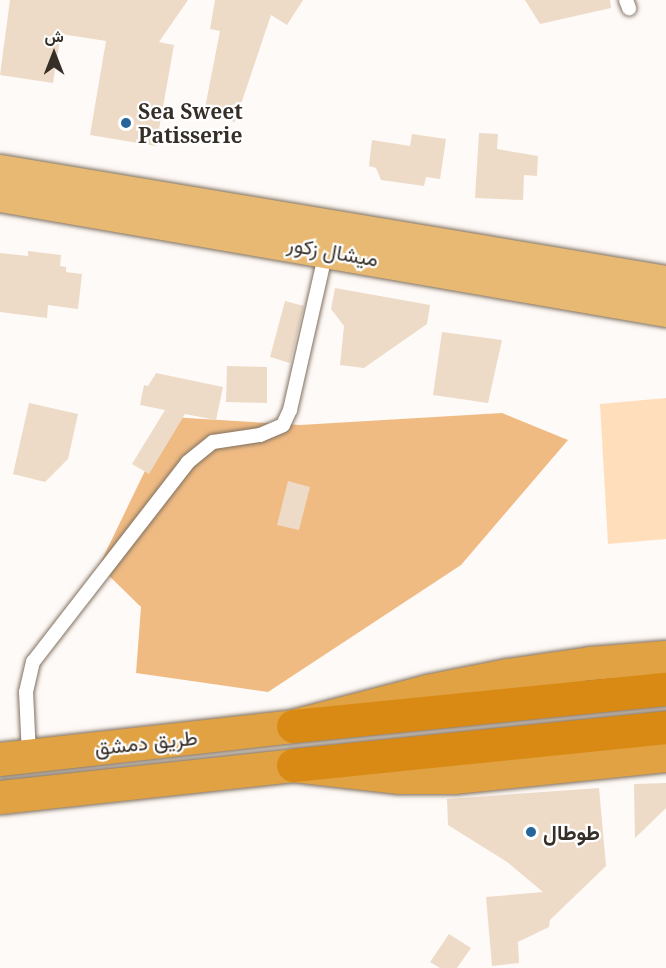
<!DOCTYPE html>
<meta charset="utf-8">
<style>
body{margin:0}
#map{position:relative;width:666px;height:968px;overflow:hidden;background:#fefaf7;font-family:"Noto Serif",Vazirmatn,serif}
div>[style]{position:absolute}
[style*='--x']{left:calc(var(--x)*1px);top:calc(var(--y)*1px);width:calc(var(--w)*1px);rotate:calc(var(--a)*1deg)}
.green>*{inset:0;background:#ffdebb}
.forest>*{inset:0;background:#efbb83}
.building>*{inset:0;background:#eddbc8}
.roads{filter:drop-shadow(0 0 2px #817160) drop-shadow(0 0 2px #817160)}
.service>*{height:14px;margin:-7px;padding:0 7px;transform-origin:7px;border-radius:7px;background:#fff}
.primary>*{height:33px;margin:-16.5px;padding:0 16.5px;transform-origin:16.5px;border-radius:16.5px;background:#e8b972}
.trunk>*{height:33px;margin:-16.5px;padding:0 16.5px;transform-origin:16.5px;border-radius:16.5px;background:#e0a243}
.motorway>*{height:33px;margin:-16.5px;padding:0 16.5px;transform-origin:16.5px;border-radius:16.5px;background:#d98a14}
.dots>*{width:16px;height:16px;translate:-50% -50%;box-sizing:border-box;border:3px solid #fff;border-radius:50%}
span{translate:-50% -50%;white-space:nowrap;text-align:center;line-height:1.15;-webkit-text-stroke:4.5px #fff;paint-order:stroke}
.poi-label{font-size:21px;color:#362f28;font-weight:700}
.left{translate:0 -50%;text-align:left}
.street-label{font-size:21px;color:#362f28}
.north{position:absolute;left:24px;top:24px;width:60px;height:60px;-webkit-text-stroke:4px #fff;paint-order:stroke;rotate:0deg;font-size:16px;font-weight:700;line-height:24px;text-align:center;color:#362f28}
.north::after{content:'';display:block;margin:auto;width:21px;height:27px;background:#362f28;clip-path:polygon(50% 0,100% 100%,50% 72%,0 100%)}
</style>
<div id="map">
<div class="green">
<i style="clip-path:polygon(666px 398px,666px 539px,608px 544px,600px 404px)"></i>
</div>
<div class="forest">
<i style="clip-path:polygon(502px 413px,568px 440px,461px 565px,268px 692px,136px 673px,141px 607px,99px 566px,171px 417px,300px 425px)"></i>
</div>
<div class="building">
<i style="clip-path:polygon(10px 0,188px 0,159px 42px,174px 45px,156px 146px,90px 135px,106px 41px,61px 34px,53px 83px,0 75px)"></i>
<i style="clip-path:polygon(215px 0,303px 0,287px 25px,271px 15px,235px 122px,204px 113px,220px 31px,210px 29px)"></i>
<i style="clip-path:polygon(525px 0,610px 0,611px 8px,540px 24px)"></i>
<i style="clip-path:polygon(479px 133px,498px 134px,497px 149px,538px 156px,537px 176px,524px 175px,523px 200px,475px 198px)"></i>
<i style="clip-path:polygon(412px 134px,446px 139px,440px 179px,426px 177px,424px 186px,381px 180px,376px 168px,369px 166px,372px 140px,410px 146px)"></i>
<i style="clip-path:polygon(28px 251px,61px 255px,60px 266px,66px 267px,66px 272px,82px 274px,78px 309px,48px 305px,47px 318px,0 312px,0 253px,28px 256px)"></i>
<i style="clip-path:polygon(335px 288px,430px 305px,427px 324px,364px 368px,340px 365px,344px 326px,331px 309px)"></i>
<i style="clip-path:polygon(285px 301px,304px 306px,290px 363px,270px 357px)"></i>
<i style="clip-path:polygon(442px 332px,502px 340px,488px 403px,433px 395px)"></i>
<i style="clip-path:polygon(227px 366px,267px 367px,267px 403px,226px 402px)"></i>
<i style="clip-path:polygon(156px 373px,223px 387px,216px 420px,185px 414px,149px 474px,132px 464px,165px 410px,140px 405px,144px 385px,148px 386px)"></i>
<i style="clip-path:polygon(29px 403px,78px 414px,68px 459px,45px 482px,13px 474px)"></i>
<i style="clip-path:polygon(288px 481px,310px 487px,299px 530px,277px 525px)"></i>
<i style="clip-path:polygon(666px 783px,666px 808px,635px 838px,634px 784px)"></i>
<i style="clip-path:polygon(599px 788px,606px 866px,550px 920px,549px 927px,518px 942px,519px 963px,492px 966px,486px 897px,543px 892px,507px 862px,448px 825px,447px 799px)"></i>
<i style="clip-path:polygon(449px 934px,471px 948px,457px 968px,440px 968px,430px 962px)"></i>
</div>
<div class="roads">
<div class="service">
<i style="--x:626;--y:0;--w:9;--a:69"></i>
<i style="--x:29;--y:755;--w:63;--a:-92.7"></i>
<i style="--x:26;--y:692;--w:31;--a:-77"></i>
<i style="--x:33;--y:662;--w:253;--a:-52.2"></i>
<i style="--x:188;--y:462;--w:32;--a:-39"></i>
<i style="--x:213;--y:442;--w:48;--a:-8.5"></i>
<i style="--x:260;--y:435;--w:25;--a:-23"></i>
<i style="--x:283;--y:425;--w:17;--a:-65"></i>
<i style="--x:290;--y:410;--w:163;--a:-77.2"></i>
</div>
<div class="primary">
<i style="--x:0;--y:171;--w:675;--a:9.46"></i>
<i style="--x:0;--y:195;--w:676;--a:9.8"></i>
</div>
<div class="trunk">
<i style="--x:0;--y:759;--w:295;--a:-6.4"></i>
<i style="--x:293;--y:726;--w:138;--a:-14.6"></i>
<i style="--x:427;--y:691;--w:82;--a:-11.3"></i>
<i style="--x:507;--y:675;--w:84;--a:-8.2"></i>
<i style="--x:590;--y:663;--w:76;--a:-4.5"></i>
<i style="--x:0;--y:797;--w:295;--a:-6.2"></i>
<i style="--x:293;--y:765;--w:107;--a:6.5"></i>
<i style="--x:399;--y:777;--w:55;--a:0"></i>
<i style="--x:454;--y:777;--w:213;--a:-5.9"></i>
</div>
<div class="motorway">
<i style="--x:293;--y:726;--w:375;--a:-5.7"></i>
<i style="--x:293;--y:765;--w:375;--a:-5.8"></i>
</div>
</div>
<div class="dots">
<i style="left:126px;top:123px;background:#26659c"></i>
<i style="left:531px;top:832px;background:#26659c"></i>
</div>
<div class="poi-label">
<span class="left" style="left:138px;top:123px">Sea Sweet<br>Patisserie</span>
<span class="left" style="left:543px;top:832px">طوطال</span>
</div>
<div class="street-label">
<span style="left:333px;top:251px;rotate:10deg">ميشال زكور</span>
<span style="left:146px;top:742px;rotate:-6deg">طريق دمشق</span>
</div>
<div class="north">ش</div>
</div>
